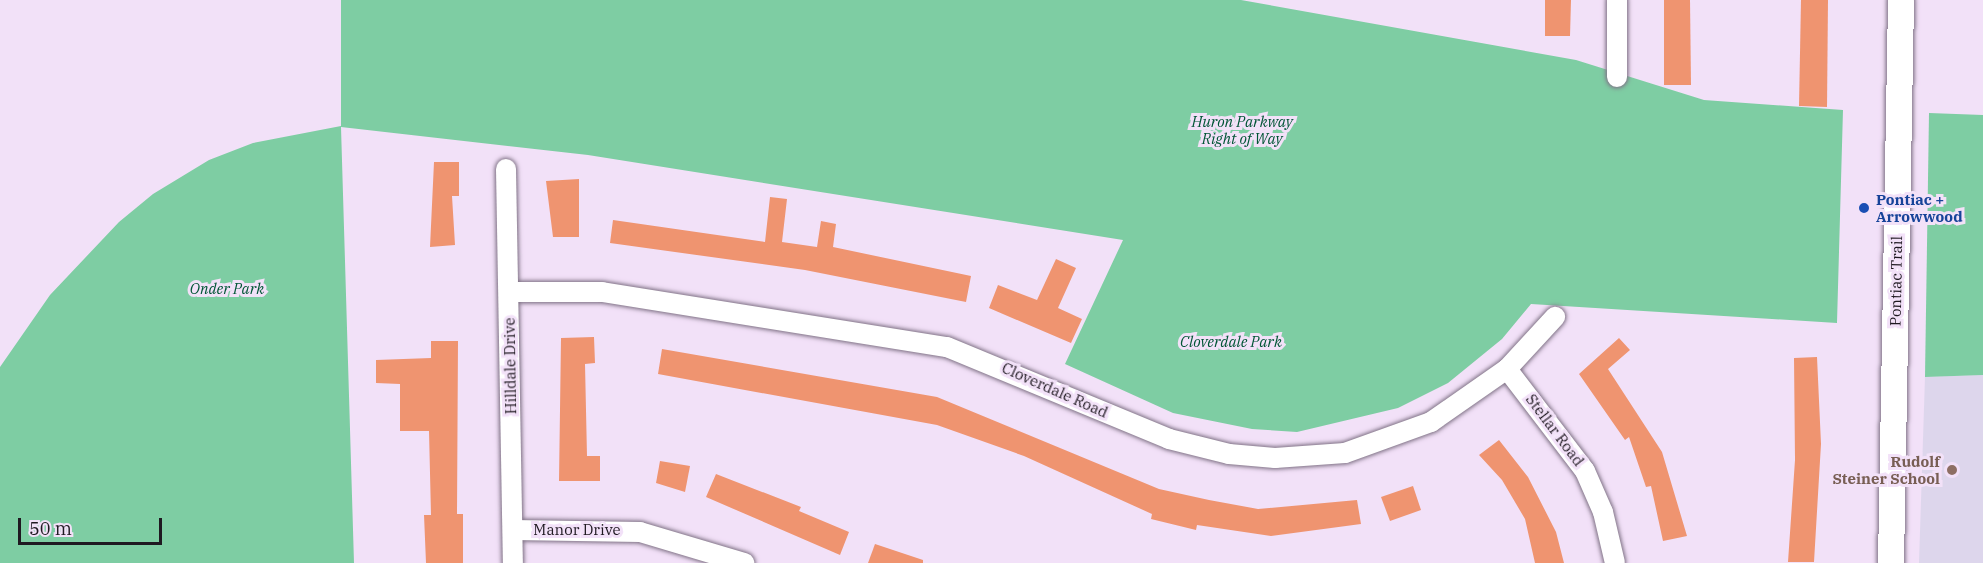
<!DOCTYPE html>
<style>
body{margin:0}
#map{position:relative;width:1983px;height:563px;overflow:hidden;background:#f2e1f8;font-family:"IBM Plex Serif",serif}
div>[style]{position:absolute}
[style*='--x']{left:calc(var(--x)*1px);top:calc(var(--y)*1px);width:calc(var(--w)*1px);rotate:calc(var(--a)*1deg)}
.education>*{inset:0;background:#ddd6ec}
.green>*{inset:0;background:#7ecda3}
.building>*{inset:0;background:#ef9470}
.roads{filter:drop-shadow(0 0 2px #817387) drop-shadow(0 0 2px #817387)}
.minor>*{height:20px;margin:-10px;padding:0 10px;transform-origin:10px;border-radius:10px;background:#fff}
.major>*{height:26px;margin:-13px;padding:0 13px;transform-origin:13px;border-radius:13px;background:#fff}
.dots>*{width:16px;height:16px;translate:-50% -50%;box-sizing:border-box;border:3px solid #f2e1f8;border-radius:50%}
span{translate:-50% -50%;white-space:nowrap;text-align:center;line-height:1.15;-webkit-text-stroke:6px #f2e1f8;paint-order:stroke}
.park-label{font-size:15px;color:#005535;font-style:italic}
.transit-label{font-size:15px;color:#164399;font-weight:700}
.left{translate:0 -50%;text-align:left}
.street-label{font-size:15px;color:#1f1921}
.education-label{font-size:15px;color:#785e54;font-weight:700}
.right{translate:-100% -50%;text-align:right}
.scale{position:absolute;left:18px;top:518px;width:144px;height:27px;box-sizing:border-box;border:3px solid #1f1921;border-top:0;padding-left:8px;font-size:18px;line-height:21px;white-space:nowrap;color:#1f1921;-webkit-text-stroke:4px #f2e1f8;paint-order:stroke}
</style>
<div id="map">
<div class="education">
<i style="clip-path:polygon(1983px 375px,1983px 563px,1919px 563px,1925px 377px)"></i>
</div>
<div class="green">
<i style="clip-path:polygon(341px 0,1241px 0,1576px 60px,1704px 100px,1843px 110px,1837px 323px,1531px 304px,1502px 339px,1448px 383px,1398px 408px,1297px 432px,1252px 429px,1173px 413px,1065px 364px,1123px 240px,588px 155px,341px 127px,354px 563px,0 563px,0 367px,50px 295px,119px 222px,153px 194px,209px 160px,253px 143px,341px 126px)"></i>
<i style="clip-path:polygon(1929px 113px,1983px 115px,1983px 375px,1925px 377px)"></i>
</div>
<div class="building">
<i style="clip-path:polygon(1545px 0,1571px 0,1570px 36px,1545px 36px)"></i>
<i style="clip-path:polygon(1664px 0,1690px 0,1691px 85px,1664px 85px)"></i>
<i style="clip-path:polygon(1801px 0,1828px 0,1827px 107px,1799px 106px)"></i>
<i style="clip-path:polygon(434px 162px,459px 162px,459px 196px,452px 196px,455px 245px,430px 247px)"></i>
<i style="clip-path:polygon(579px 179px,579px 237px,553px 237px,546px 181px)"></i>
<i style="clip-path:polygon(770px 197px,787px 199px,782px 242px,817px 247px,821px 221px,836px 224px,833px 247px,971px 276px,966px 302px,805px 270px,610px 243px,613px 220px,765px 242px)"></i>
<i style="clip-path:polygon(1056px 259px,1076px 268px,1058px 308px,1082px 319px,1071px 343px,989px 308px,998px 285px,1037px 300px)"></i>
<i style="clip-path:polygon(594px 337px,595px 363px,585px 364px,587px 456px,600px 456px,600px 481px,559px 481px,561px 338px)"></i>
<i style="clip-path:polygon(1619px 338px,1630px 350px,1608px 369px,1662px 452px,1687px 536px,1663px 541px,1651px 486px,1646px 487px,1629px 437px,1625px 440px,1579px 374px)"></i>
<i style="clip-path:polygon(431px 341px,458px 341px,457px 514px,463px 514px,463px 563px,426px 563px,424px 515px,431px 515px,429px 431px,400px 431px,400px 384px,376px 383px,376px 360px,431px 358px)"></i>
<i style="clip-path:polygon(662px 349px,937px 397px,1159px 489px,1209px 500px,1258px 509px,1357px 500px,1361px 524px,1271px 536px,1197px 525px,1196px 530px,1151px 519px,1152px 514px,1024px 456px,937px 425px,658px 374px)"></i>
<i style="clip-path:polygon(1817px 357px,1821px 444px,1814px 562px,1788px 562px,1795px 460px,1794px 358px)"></i>
<i style="clip-path:polygon(1499px 440px,1528px 477px,1556px 532px,1564px 563px,1535px 563px,1525px 519px,1502px 480px,1479px 455px)"></i>
<i style="clip-path:polygon(660px 461px,690px 466px,685px 492px,656px 483px)"></i>
<i style="clip-path:polygon(716px 474px,801px 507px,799px 511px,849px 532px,840px 555px,706px 497px)"></i>
<i style="clip-path:polygon(1413px 486px,1421px 510px,1390px 521px,1381px 497px)"></i>
<i style="clip-path:polygon(875px 544px,923px 560px,923px 563px,868px 563px)"></i>
</div>
<div class="roads">
<div class="minor">
<i style="--x:1617;--y:0;--w:77;--a:90"></i>
<i style="--x:506;--y:169;--w:394;--a:89"></i>
<i style="--x:509;--y:292;--w:93;--a:0"></i>
<i style="--x:602;--y:292;--w:349;--a:9.1"></i>
<i style="--x:947;--y:347;--w:240;--a:22.5"></i>
<i style="--x:1169;--y:439;--w:62;--a:14"></i>
<i style="--x:1229;--y:454;--w:46;--a:5"></i>
<i style="--x:1275;--y:458;--w:70;--a:-4.1"></i>
<i style="--x:1345;--y:453;--w:91;--a:-19.8"></i>
<i style="--x:1431;--y:422;--w:93;--a:-34.9"></i>
<i style="--x:1507;--y:369;--w:71;--a:-47.3"></i>
<i style="--x:1507;--y:369;--w:128;--a:52.6"></i>
<i style="--x:1585;--y:471;--w:45;--a:66.3"></i>
<i style="--x:1603;--y:512;--w:52;--a:76.8"></i>
<i style="--x:513;--y:530;--w:127;--a:0.9"></i>
<i style="--x:640;--y:532;--w:109;--a:16.6"></i>
</div>
<div class="major">
<i style="--x:1891;--y:563;--w:563;--a:-88.98"></i>
</div>
</div>
<div class="dots">
<i style="left:1864px;top:208px;background:#1a4fb4"></i>
<i style="left:1952px;top:470px;background:#8d6e63"></i>
</div>
<div class="park-label">
<span style="left:1242px;top:130px">Huron Parkway<br>Right of Way</span>
<span style="left:227px;top:289px">Onder Park</span>
<span style="left:1231px;top:342px">Cloverdale Park</span>
</div>
<div class="transit-label">
<span class="left" style="left:1876px;top:208px">Pontiac +<br>Arrowwood</span>
</div>
<div class="street-label">
<span style="left:1896px;top:281px;rotate:-89deg">Pontiac Trail</span>
<span style="left:510px;top:366px;rotate:-91deg">Hilldale Drive</span>
<span style="left:1055px;top:390px;rotate:24deg">Cloverdale Road</span>
<span style="left:1555px;top:430px;rotate:53deg">Stellar Road</span>
<span style="left:577px;top:530px">Manor Drive</span>
</div>
<div class="education-label">
<span class="right" style="left:1940px;top:470px">Rudolf<br>Steiner School</span>
</div>
<div class="scale">50 m</div>
</div>
